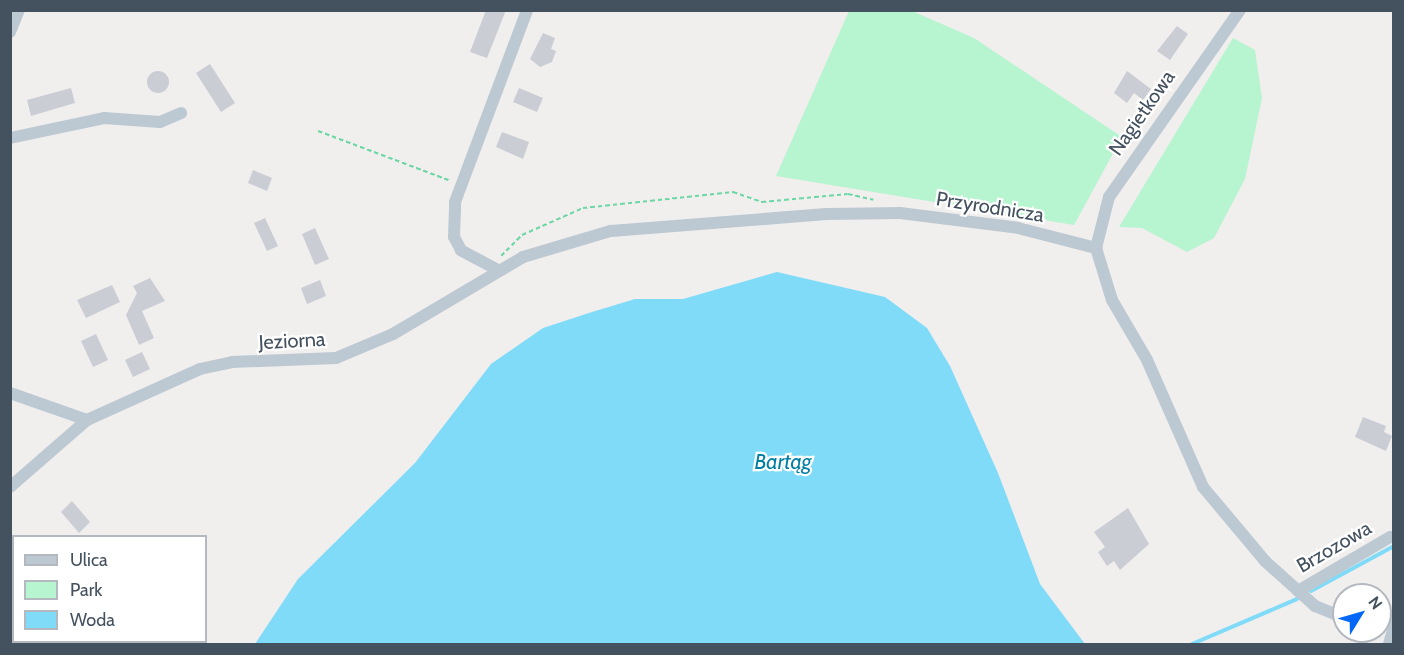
<!DOCTYPE html>
<meta charset="utf-8">
<style>
body{margin:0}
#map{position:relative;width:1404px;height:655px;overflow:hidden;background:#f1eeee;font-family:Cabin,sans-serif}
div>[style]{position:absolute}
[style*='--x']{left:calc(var(--x)*1px);top:calc(var(--y)*1px);width:calc(var(--w)*1px);rotate:calc(var(--a)*1deg)}
.green>*{inset:0;background:#b7f4d0}
.water>*{inset:0;background:#7fdbf7}
.stream>*{height:4px;margin:-2px;padding:0 2px;transform-origin:2px;border-radius:2px;background:#7fdbf7}
.building>*{inset:0;background:#cacdd4}
.round{border-radius:50%}
.path>*{height:2px;margin-top:-1px;transform-origin:0;background:repeating-linear-gradient(90deg,#6bd7a4 0 4.5px,transparent 0 7.5px)}
.minor>*{height:12px;margin:-6px;padding:0 6px;transform-origin:6px;border-radius:6px;background:#bdc9d2}
span{translate:-50% -50%;white-space:nowrap;text-align:center;line-height:1.15;-webkit-text-stroke:4.5px #fff;paint-order:stroke}
.street-label{font-size:20px;color:#44515e}
.water-label{font-size:21px;color:#027fa6;font-style:italic}
.frame{position:absolute;inset:0;border:12px solid #44515e;pointer-events:none}
.legend{position:absolute;left:12px;top:535px;width:195px;height:108px;box-sizing:border-box;background:#fff;border:2px solid #b4b9bf;margin:0;padding:8px 10px;list-style:none;font-size:18px;color:#44515e}
.legend li{display:flex;align-items:center;gap:12px;height:30px}
.legend b{width:30px;border:2px solid #b4b9bf}
.north{position:absolute;left:1332px;top:583px;width:60px;height:60px;box-sizing:border-box;background:#fff;border:2px solid #b4b9bf;border-radius:50%;rotate:53deg;font-size:16px;font-weight:700;line-height:24px;text-align:center;color:#44515e}
.north::after{content:'';display:block;margin:auto;width:21px;height:27px;background:#0367f7;clip-path:polygon(50% 0,100% 100%,50% 72%,0 100%)}
</style>
<div id="map">
<div class="green">
<i style="clip-path:polygon(849px 11px,912px 11px,974px 38px,1122px 137px,1074px 225px,776px 176px)"></i>
<i style="clip-path:polygon(1233px 38px,1255px 50px,1262px 98px,1245px 179px,1214px 238px,1187px 252px,1142px 228px,1119px 227px)"></i>
</div>
<div class="water">
<i style="clip-path:polygon(777px 272px,885px 297px,927px 328px,950px 366px,998px 473px,1040px 584px,1085px 644px,255px 644px,298px 579px,415px 463px,491px 364px,543px 328px,592px 312px,635px 299px,683px 299px)"></i>
</div>
<div class="stream">
<i style="--x:1311;--y:591;--w:94;--a:-28.5"></i>
<i style="--x:1192;--y:644;--w:114;--a:-23.2"></i>
</div>
<div class="building">
<i style="clip-path:polygon(486px 10px,506px 10px,487px 58px,470px 52px)"></i>
<i style="clip-path:polygon(1177px 26px,1188px 34px,1170px 60px,1157px 51px)"></i>
<i style="clip-path:polygon(543px 33px,555px 38px,551px 49px,556px 51px,552px 62px,540px 67px,530px 59px)"></i>
<i style="clip-path:polygon(210px 64px,235px 103px,221px 112px,196px 73px)"></i>
<i style="clip-path:polygon(1127px 71px,1151px 89px,1143px 100px,1134px 93px,1127px 103px,1114px 93px)"></i>
<i class="round" style="left:147px;top:71px;width:22px;height:22px"></i>
<i style="clip-path:polygon(71px 88px,75px 103px,31px 116px,27px 100px)"></i>
<i style="clip-path:polygon(519px 88px,543px 98px,537px 112px,513px 102px)"></i>
<i style="clip-path:polygon(502px 132px,529px 142px,523px 159px,496px 147px)"></i>
<i style="clip-path:polygon(253px 170px,272px 178px,267px 191px,248px 183px)"></i>
<i style="clip-path:polygon(265px 218px,278px 246px,267px 251px,254px 223px)"></i>
<i style="clip-path:polygon(315px 228px,329px 259px,315px 265px,302px 234px)"></i>
<i style="clip-path:polygon(150px 278px,165px 301px,142px 311px,154px 338px,139px 345px,126px 315px,137px 293px,133px 286px)"></i>
<i style="clip-path:polygon(320px 280px,326px 296px,307px 304px,301px 288px)"></i>
<i style="clip-path:polygon(112px 285px,120px 302px,86px 318px,77px 300px)"></i>
<i style="clip-path:polygon(96px 334px,108px 360px,93px 367px,81px 341px)"></i>
<i style="clip-path:polygon(142px 352px,150px 369px,133px 377px,125px 360px)"></i>
<i style="clip-path:polygon(1363px 417px,1386px 426px,1384px 432px,1392px 436px,1386px 451px,1355px 437px)"></i>
<i style="clip-path:polygon(72px 501px,90px 522px,79px 533px,61px 512px)"></i>
<i style="clip-path:polygon(1128px 508px,1149px 544px,1120px 570px,1114px 561px,1107px 566px,1098px 552px,1105px 547px,1094px 532px)"></i>
</div>
<div class="path">
<i style="--x:318;--y:131;--w:142;--a:20.6"></i>
<i style="--x:501;--y:256;--w:30;--a:-45"></i>
<i style="--x:522;--y:235;--w:67;--a:-23.9"></i>
<i style="--x:583;--y:208;--w:151;--a:-6.1"></i>
<i style="--x:733;--y:192;--w:31;--a:19"></i>
<i style="--x:762;--y:202;--w:86;--a:-5.3"></i>
<i style="--x:848;--y:194;--w:26;--a:13"></i>
</div>
<div class="minor">
<i style="--x:10;--y:32;--w:24;--a:-68"></i>
<i style="--x:10;--y:138;--w:96;--a:-12"></i>
<i style="--x:104;--y:118;--w:56;--a:4.1"></i>
<i style="--x:160;--y:122;--w:23;--a:-23"></i>
<i style="--x:1096;--y:248;--w:53;--a:-75.7"></i>
<i style="--x:1109;--y:197;--w:228;--a:-55"></i>
<i style="--x:496;--y:269;--w:40;--a:-152"></i>
<i style="--x:461;--y:250;--w:15;--a:-118"></i>
<i style="--x:454;--y:237;--w:35;--a:-88"></i>
<i style="--x:455;--y:202;--w:205;--a:-69.4"></i>
<i style="--x:10;--y:393;--w:82;--a:19.3"></i>
<i style="--x:87;--y:420;--w:124;--a:-24.3"></i>
<i style="--x:200;--y:369;--w:33;--a:-12"></i>
<i style="--x:232;--y:362;--w:104;--a:-2.2"></i>
<i style="--x:336;--y:358;--w:62;--a:-22.8"></i>
<i style="--x:393;--y:334;--w:151;--a:-30.6"></i>
<i style="--x:523;--y:257;--w:92;--a:-16.5"></i>
<i style="--x:611;--y:231;--w:216;--a:-4.5"></i>
<i style="--x:826;--y:214;--w:74;--a:-0.8"></i>
<i style="--x:900;--y:213;--w:119;--a:7.2"></i>
<i style="--x:1018;--y:228;--w:81;--a:14.4"></i>
<i style="--x:1096;--y:248;--w:54;--a:72.9"></i>
<i style="--x:1112;--y:300;--w:69;--a:59.7"></i>
<i style="--x:1147;--y:360;--w:139;--a:66.2"></i>
<i style="--x:1203;--y:487;--w:97;--a:50"></i>
<i style="--x:1265;--y:561;--w:67;--a:42"></i>
<i style="--x:1315;--y:606;--w:31;--a:22"></i>
<i style="--x:10;--y:487;--w:102;--a:-41"></i>
<i style="--x:1298;--y:591;--w:107;--a:-30.4"></i>
<i style="--x:1380;--y:621;--w:14;--a:-4"></i>
<i style="--x:1389;--y:644;--w:18;--a:-74"></i>
</div>
<div class="street-label">
<span style="left:1142px;top:113px;rotate:-55deg">Nagietkowa</span>
<span style="left:990px;top:207px;rotate:9deg">Przyrodnicza</span>
<span style="left:292px;top:341px;rotate:-3deg">Jeziorna</span>
<span style="left:1334px;top:547px;rotate:-30deg">Brzozowa</span>
</div>
<div class="water-label">
<span style="left:783px;top:462px">Bartąg</span>
</div>
<div class="frame"></div>
<ul class="legend">
<li><b style="height:8px;background:#bdc9d2"></b>Ulica</li>
<li><b style="height:16px;background:#b7f4d0"></b>Park</li>
<li><b style="height:16px;background:#7fdbf7"></b>Woda</li>
</ul>
<div class="north">N</div>
</div>
